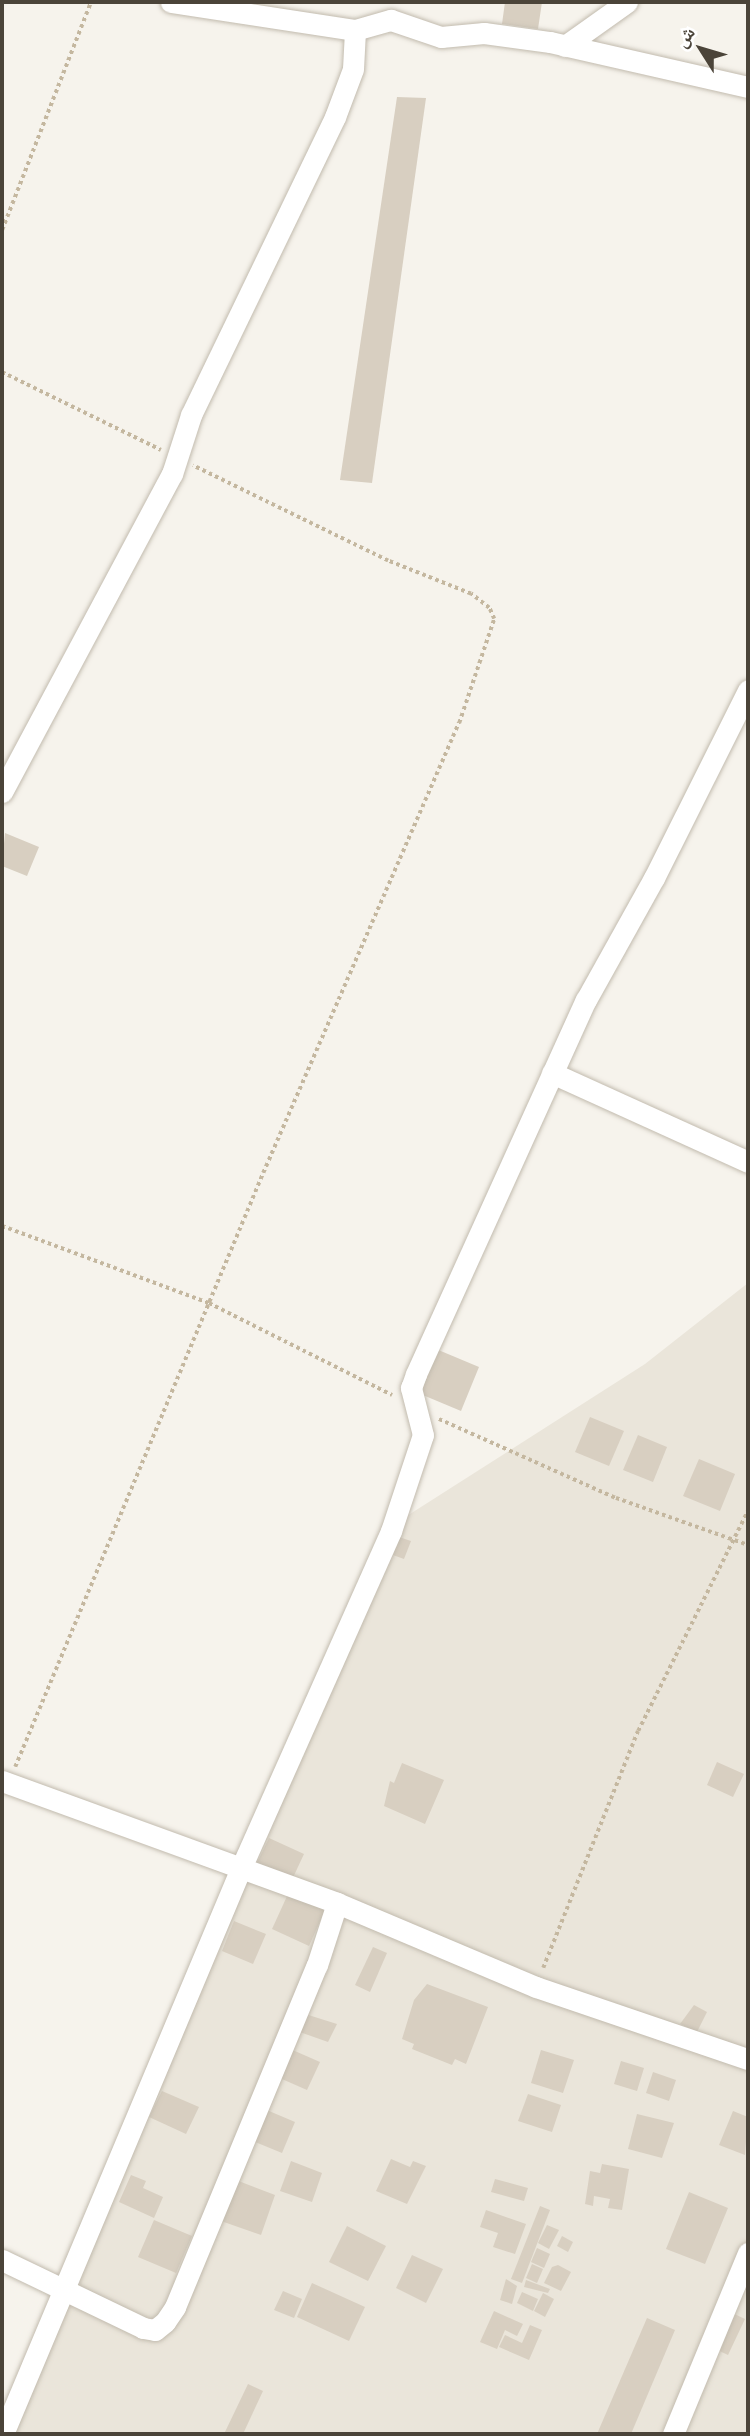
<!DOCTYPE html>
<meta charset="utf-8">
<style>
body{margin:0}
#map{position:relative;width:750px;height:2436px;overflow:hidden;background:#f6f3ec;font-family:"PT Sans","Noto Naskh Arabic",sans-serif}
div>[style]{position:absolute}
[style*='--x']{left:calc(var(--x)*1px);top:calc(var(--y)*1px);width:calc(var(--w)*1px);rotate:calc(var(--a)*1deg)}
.residential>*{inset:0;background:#eae5da}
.building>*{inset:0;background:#d8cfc1}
.path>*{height:3.5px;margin-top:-1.75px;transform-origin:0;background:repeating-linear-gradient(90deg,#c4b79f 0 3.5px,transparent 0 7px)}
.roads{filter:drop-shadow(0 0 2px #c2bbae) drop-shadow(0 0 2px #c2bbae)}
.street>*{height:21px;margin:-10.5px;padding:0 10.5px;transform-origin:10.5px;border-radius:10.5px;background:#fff}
span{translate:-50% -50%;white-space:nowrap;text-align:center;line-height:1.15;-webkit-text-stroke:5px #fff;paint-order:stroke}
.frame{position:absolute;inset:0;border:4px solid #4b4439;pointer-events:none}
.north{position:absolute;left:666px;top:14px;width:70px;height:70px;-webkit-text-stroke:5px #fff;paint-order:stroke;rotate:307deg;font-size:19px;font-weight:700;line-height:28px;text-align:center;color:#4b4439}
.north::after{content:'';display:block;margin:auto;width:24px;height:32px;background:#4b4439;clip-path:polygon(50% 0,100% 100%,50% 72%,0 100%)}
</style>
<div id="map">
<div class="residential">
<i style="clip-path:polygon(748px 1283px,748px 2434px,5px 2434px,399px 1521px,645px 1364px)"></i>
</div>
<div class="building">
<i style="clip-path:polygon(505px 2px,542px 2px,538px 29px,502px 24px)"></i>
<i style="clip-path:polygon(397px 97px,426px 98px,372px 483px,340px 480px)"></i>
<i style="clip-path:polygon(5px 833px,39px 847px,27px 876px,2px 866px)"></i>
<i style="clip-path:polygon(436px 1349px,479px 1367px,461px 1411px,418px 1393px)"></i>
<i style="clip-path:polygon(590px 1417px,624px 1431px,609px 1466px,575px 1452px)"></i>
<i style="clip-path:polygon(638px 1435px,667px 1447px,653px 1482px,623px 1470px)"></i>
<i style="clip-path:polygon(699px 1459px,735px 1474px,720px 1511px,683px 1496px)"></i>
<i style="clip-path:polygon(399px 1537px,411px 1541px,404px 1559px,393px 1555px)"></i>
<i style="clip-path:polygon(717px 1762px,744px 1774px,733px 1797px,707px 1785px)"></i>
<i style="clip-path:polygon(402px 1763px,444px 1780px,425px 1824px,384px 1806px,390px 1781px,394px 1783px)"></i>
<i style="clip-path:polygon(269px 1838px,304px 1854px,290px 1884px,255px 1867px)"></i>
<i style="clip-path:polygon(288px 1894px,325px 1910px,309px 1946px,272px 1929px)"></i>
<i style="clip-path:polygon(234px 1921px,266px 1934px,253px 1964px,222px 1951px)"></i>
<i style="clip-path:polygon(373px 1947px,387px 1953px,370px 1992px,355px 1985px)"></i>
<i style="clip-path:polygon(427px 1984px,488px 2007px,466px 2064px,455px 2059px,452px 2065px,412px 2049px,414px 2044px,402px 2039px,414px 2000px)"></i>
<i style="clip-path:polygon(694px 2005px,707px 2012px,697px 2032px,680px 2024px)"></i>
<i style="clip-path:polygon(302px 2013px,337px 2024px,328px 2042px,294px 2030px)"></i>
<i style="clip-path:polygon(288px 2048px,320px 2062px,307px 2090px,275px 2076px)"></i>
<i style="clip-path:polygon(541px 2050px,574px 2060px,563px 2093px,531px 2083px)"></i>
<i style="clip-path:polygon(621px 2061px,644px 2068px,637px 2091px,614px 2084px)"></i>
<i style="clip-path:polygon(653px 2072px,676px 2080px,669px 2101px,646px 2093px)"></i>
<i style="clip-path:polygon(162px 2091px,199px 2107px,186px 2134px,149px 2117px)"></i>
<i style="clip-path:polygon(528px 2094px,561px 2105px,552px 2132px,518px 2121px)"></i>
<i style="clip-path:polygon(262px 2108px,295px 2122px,282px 2153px,248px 2139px)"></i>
<i style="clip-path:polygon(733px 2111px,748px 2117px,745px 2155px,719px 2145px)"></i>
<i style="clip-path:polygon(637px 2114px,674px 2123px,662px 2158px,628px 2149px)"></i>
<i style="clip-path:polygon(391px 2159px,410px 2167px,413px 2161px,426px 2166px,407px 2204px,376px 2191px)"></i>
<i style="clip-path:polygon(291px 2161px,322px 2173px,312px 2202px,280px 2191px)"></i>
<i style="clip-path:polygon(602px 2164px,629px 2169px,622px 2210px,608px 2208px,610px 2199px,594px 2196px,593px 2206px,585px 2204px,590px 2171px,600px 2173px)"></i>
<i style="clip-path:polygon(131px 2175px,146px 2181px,143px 2188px,163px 2197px,154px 2218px,119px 2202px)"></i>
<i style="clip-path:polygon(495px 2179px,528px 2188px,524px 2201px,491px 2192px)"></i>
<i style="clip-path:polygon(236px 2180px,275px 2195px,261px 2235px,221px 2221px)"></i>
<i style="clip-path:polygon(689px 2192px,728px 2208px,705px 2264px,666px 2249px)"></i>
<i style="clip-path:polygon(540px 2206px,550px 2210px,522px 2283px,511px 2279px)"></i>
<i style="clip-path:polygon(486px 2210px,526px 2224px,515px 2254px,493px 2247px,498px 2233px,480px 2227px)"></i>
<i style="clip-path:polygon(154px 2220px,192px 2236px,176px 2273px,138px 2257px)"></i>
<i style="clip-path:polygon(547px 2225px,559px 2230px,549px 2249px,538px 2243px)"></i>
<i style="clip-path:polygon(347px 2226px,386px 2246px,368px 2281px,329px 2262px)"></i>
<i style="clip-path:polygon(562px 2236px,573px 2242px,568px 2252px,557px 2246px)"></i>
<i style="clip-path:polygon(537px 2248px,550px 2254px,544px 2268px,531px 2262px)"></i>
<i style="clip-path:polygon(412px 2255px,443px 2269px,426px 2303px,396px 2288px)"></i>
<i style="clip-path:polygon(532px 2264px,543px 2269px,537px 2283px,526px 2278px)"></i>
<i style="clip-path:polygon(558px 2265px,571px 2272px,561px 2291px,544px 2283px,552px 2267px)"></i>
<i style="clip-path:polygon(506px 2279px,517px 2286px,512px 2304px,500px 2300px)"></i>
<i style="clip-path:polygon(526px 2280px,550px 2289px,548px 2293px,524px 2287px)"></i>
<i style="clip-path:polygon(312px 2283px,365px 2307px,349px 2341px,297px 2317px)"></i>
<i style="clip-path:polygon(283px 2291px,302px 2299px,294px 2318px,274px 2310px)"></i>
<i style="clip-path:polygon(522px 2292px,538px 2299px,533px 2311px,517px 2303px)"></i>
<i style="clip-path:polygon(543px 2293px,554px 2299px,545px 2317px,534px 2311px)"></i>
<i style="clip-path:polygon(726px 2310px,745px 2319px,728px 2355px,709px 2346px)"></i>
<i style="clip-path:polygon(494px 2311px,523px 2324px,517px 2336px,505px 2330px,497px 2349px,480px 2342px)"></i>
<i style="clip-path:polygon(647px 2318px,675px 2330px,631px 2434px,597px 2434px)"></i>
<i style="clip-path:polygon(530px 2325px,542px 2330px,529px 2360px,499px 2347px,505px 2335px,522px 2343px)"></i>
<i style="clip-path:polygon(248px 2384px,263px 2391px,243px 2434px,224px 2434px)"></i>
</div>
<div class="path">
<i style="--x:2;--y:230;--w:245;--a:-68.7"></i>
<i style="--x:2;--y:372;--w:177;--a:26.1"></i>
<i style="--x:2;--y:1226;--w:221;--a:20.4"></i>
<i style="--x:209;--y:1303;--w:205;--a:26.7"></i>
<i style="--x:439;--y:1419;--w:194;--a:24.1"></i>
<i style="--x:616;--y:1498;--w:140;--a:19.6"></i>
<i style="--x:15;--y:1767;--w:644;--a:-67.34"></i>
<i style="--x:263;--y:1173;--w:491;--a:-66.5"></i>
<i style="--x:459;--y:723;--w:110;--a:-71.4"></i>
<i style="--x:494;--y:619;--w:12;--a:-114"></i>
<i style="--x:489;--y:608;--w:23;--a:-142"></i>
<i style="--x:471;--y:594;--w:89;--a:-158.3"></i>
<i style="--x:388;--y:561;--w:217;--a:-154"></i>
<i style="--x:543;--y:1968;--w:255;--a:-68.2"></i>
<i style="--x:638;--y:1731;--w:247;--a:-63.5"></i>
</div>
<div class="roads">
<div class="street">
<i style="--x:171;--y:2;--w:186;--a:8.7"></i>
<i style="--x:565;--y:46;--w:76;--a:-35.4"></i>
<i style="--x:2;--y:792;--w:361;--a:-61.9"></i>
<i style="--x:172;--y:474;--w:62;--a:-72.1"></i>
<i style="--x:191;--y:415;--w:331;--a:-64.2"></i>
<i style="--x:335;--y:117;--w:51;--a:-69.4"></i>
<i style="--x:353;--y:69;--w:39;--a:-87"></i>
<i style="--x:355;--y:30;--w:37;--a:-16"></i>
<i style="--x:391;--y:20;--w:53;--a:18.8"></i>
<i style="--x:441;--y:37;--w:43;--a:-5.3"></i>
<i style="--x:484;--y:33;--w:67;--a:7.8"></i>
<i style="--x:550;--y:42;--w:203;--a:12.8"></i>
<i style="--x:552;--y:1073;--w:215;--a:24.4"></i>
<i style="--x:2;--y:1781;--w:357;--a:20"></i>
<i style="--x:337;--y:1903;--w:216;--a:22.9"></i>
<i style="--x:536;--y:1987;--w:224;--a:18.8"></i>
<i style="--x:2;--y:2260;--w:157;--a:25.7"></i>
<i style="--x:143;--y:2328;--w:12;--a:9"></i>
<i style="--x:155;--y:2330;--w:13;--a:-39"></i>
<i style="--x:165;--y:2322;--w:18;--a:-56"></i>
<i style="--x:175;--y:2307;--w:370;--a:-67.5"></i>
<i style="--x:317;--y:1965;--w:65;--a:-72.1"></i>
<i style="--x:3;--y:2434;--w:614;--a:-67.19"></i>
<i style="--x:241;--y:1868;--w:369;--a:-66"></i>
<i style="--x:391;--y:1531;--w:101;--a:-71.6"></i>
<i style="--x:423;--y:1435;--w:49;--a:-104.3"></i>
<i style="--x:411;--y:1388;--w:15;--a:-70"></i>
<i style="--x:416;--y:1374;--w:411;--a:-65.6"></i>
<i style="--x:586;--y:1000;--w:140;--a:-60.9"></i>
<i style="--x:654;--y:878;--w:210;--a:-63.4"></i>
<i style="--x:673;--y:2434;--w:196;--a:-67.5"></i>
</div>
</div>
<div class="frame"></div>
<div class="north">ش</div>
</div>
